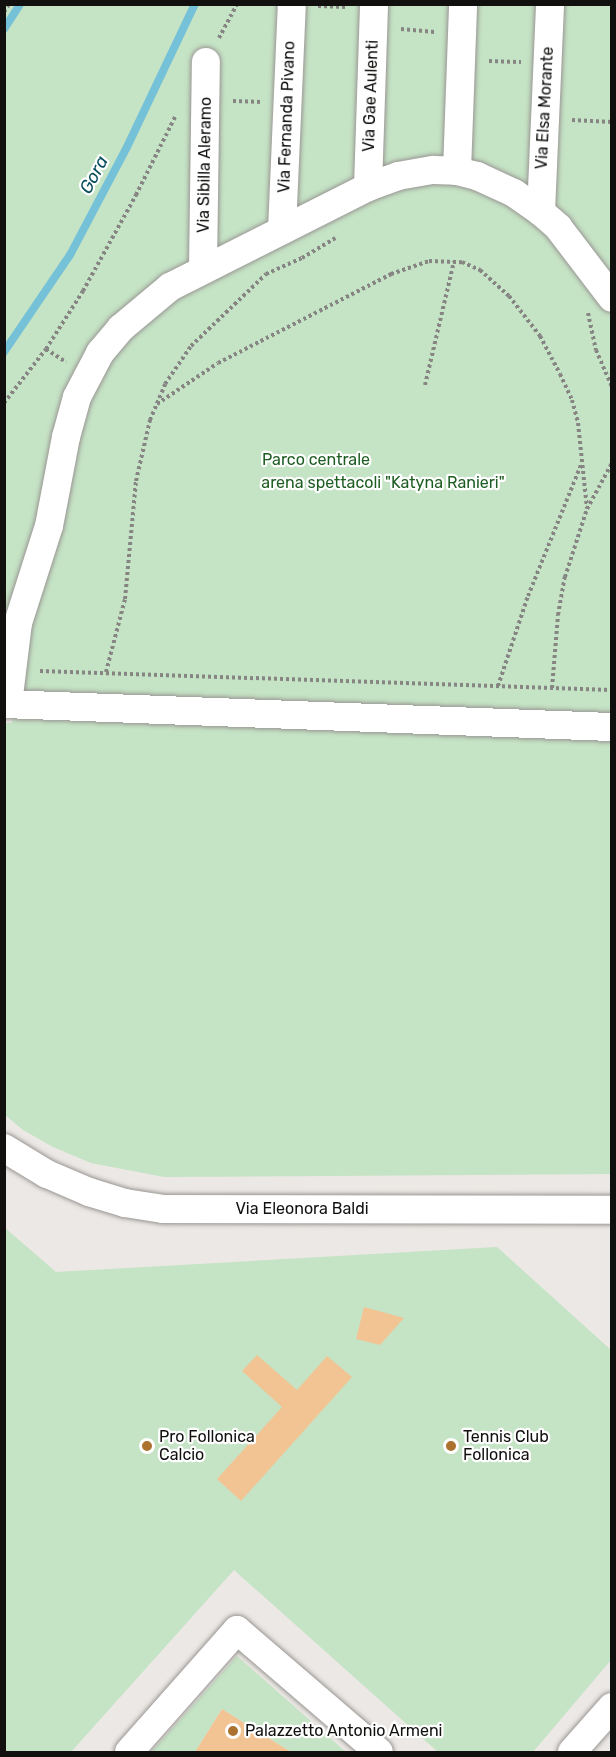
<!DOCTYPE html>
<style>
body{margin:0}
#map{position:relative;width:616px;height:1757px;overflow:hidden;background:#ebe8e5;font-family:Rubik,sans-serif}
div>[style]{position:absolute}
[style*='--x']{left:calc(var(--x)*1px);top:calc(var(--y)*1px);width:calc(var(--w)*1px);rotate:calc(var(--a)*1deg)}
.green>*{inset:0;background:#c5e3c5}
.stream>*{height:8px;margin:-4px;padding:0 4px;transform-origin:4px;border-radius:4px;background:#75c1d7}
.building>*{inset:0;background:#f2c494}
.path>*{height:4px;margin-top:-2px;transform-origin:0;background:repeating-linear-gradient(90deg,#878583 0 3px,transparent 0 6px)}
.roads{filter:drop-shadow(0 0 2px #999693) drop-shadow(0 0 2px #999693)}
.minor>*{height:28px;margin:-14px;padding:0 14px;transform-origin:14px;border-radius:14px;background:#fff}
.dots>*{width:16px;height:16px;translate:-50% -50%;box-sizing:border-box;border:3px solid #fff;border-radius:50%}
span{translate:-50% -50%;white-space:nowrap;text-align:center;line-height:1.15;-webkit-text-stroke:4.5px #fff;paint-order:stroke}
.street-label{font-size:16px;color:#11100f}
.park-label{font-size:16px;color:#1e5d22}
.poi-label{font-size:16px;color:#11100f}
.left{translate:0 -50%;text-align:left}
.water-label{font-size:18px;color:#094e5d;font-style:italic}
.frame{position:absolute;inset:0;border:6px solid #11100f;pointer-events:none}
</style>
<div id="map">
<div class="green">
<i style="clip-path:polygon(4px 5px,611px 5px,611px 1174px,164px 1177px,91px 1163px,53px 1147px,23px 1130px,5px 1115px,4px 723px,12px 723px,16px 691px,4px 690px)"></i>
<i style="clip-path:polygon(4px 1227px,56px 1272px,497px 1247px,611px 1350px,611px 1660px,533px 1752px,438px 1752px,234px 1570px,71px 1752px,5px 1752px)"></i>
<i style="clip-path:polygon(237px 1656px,346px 1752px,291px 1752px,222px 1709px,195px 1752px,151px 1752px)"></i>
</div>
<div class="stream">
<i style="--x:4;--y:29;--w:30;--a:-57"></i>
<i style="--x:4;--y:352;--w:117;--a:-55.8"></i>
<i style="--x:70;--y:255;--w:122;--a:-62.2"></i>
<i style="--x:127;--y:147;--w:158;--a:-64.6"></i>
</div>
<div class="building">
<i style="clip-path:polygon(364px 1307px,404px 1318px,380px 1345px,356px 1339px)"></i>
<i style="clip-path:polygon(257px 1355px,297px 1390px,327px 1356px,352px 1377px,241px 1501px,217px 1479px,282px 1407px,242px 1371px)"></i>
<i style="clip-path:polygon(222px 1709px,291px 1752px,195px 1752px)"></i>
</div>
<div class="path">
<i style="--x:318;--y:6;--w:28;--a:2"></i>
<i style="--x:4;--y:12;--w:9;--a:-58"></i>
<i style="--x:401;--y:29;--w:34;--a:5"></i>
<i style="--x:219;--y:38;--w:38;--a:-62"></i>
<i style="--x:489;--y:61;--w:32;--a:2"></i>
<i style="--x:233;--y:101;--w:29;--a:2"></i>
<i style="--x:572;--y:120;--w:40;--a:2.9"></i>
<i style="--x:588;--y:313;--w:38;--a:78"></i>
<i style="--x:596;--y:350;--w:40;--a:66.6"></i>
<i style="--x:46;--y:349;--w:24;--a:33"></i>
<i style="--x:425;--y:385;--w:127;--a:-76.8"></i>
<i style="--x:4;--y:403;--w:68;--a:-52.1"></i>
<i style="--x:46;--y:349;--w:69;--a:-57.5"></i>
<i style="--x:83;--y:291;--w:110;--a:-61.1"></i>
<i style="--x:136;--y:195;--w:89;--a:-63.4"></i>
<i style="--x:157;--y:404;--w:73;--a:-33.9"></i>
<i style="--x:218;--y:363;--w:195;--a:-27.2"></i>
<i style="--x:391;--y:274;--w:40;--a:-18.9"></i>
<i style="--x:429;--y:261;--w:33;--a:2"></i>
<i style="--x:462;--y:262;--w:20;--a:24"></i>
<i style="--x:480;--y:270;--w:39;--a:42"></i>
<i style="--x:509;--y:296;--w:51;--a:52.2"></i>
<i style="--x:540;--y:336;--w:43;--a:62.2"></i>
<i style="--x:560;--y:374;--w:29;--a:65"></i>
<i style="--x:572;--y:400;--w:24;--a:75"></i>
<i style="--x:578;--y:423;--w:86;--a:84"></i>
<i style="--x:40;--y:671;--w:572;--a:1.9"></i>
<i style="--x:106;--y:672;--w:75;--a:-75.4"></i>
<i style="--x:125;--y:599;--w:119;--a:-84.7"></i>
<i style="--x:136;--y:481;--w:63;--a:-77.1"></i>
<i style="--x:150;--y:420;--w:39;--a:-67"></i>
<i style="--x:165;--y:384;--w:46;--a:-55.6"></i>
<i style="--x:191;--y:346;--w:104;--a:-43.8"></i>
<i style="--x:266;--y:274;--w:39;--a:-24"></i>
<i style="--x:302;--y:258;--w:39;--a:-31"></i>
<i style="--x:498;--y:686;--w:95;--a:-71.6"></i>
<i style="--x:528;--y:596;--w:141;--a:-68"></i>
<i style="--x:552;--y:688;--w:73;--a:-85.3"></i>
<i style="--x:558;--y:615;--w:39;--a:-80"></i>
<i style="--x:565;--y:577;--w:71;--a:-72.1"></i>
<i style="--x:587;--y:509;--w:52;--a:-61.5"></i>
</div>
<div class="roads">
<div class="minor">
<i style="--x:457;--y:171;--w:167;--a:-87.9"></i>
<i style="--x:368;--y:187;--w:183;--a:-88.1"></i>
<i style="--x:541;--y:212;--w:208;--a:-87.5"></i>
<i style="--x:282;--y:230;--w:226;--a:-87.5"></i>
<i style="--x:203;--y:268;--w:206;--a:-89.2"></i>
<i style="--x:4;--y:704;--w:608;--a:2.17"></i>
<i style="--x:8;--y:704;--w:82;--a:-83"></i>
<i style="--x:18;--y:623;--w:102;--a:-72.3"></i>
<i style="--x:49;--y:526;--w:91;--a:-79.2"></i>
<i style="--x:66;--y:437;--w:41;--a:-74.6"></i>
<i style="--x:77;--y:397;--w:50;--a:-62.4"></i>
<i style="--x:100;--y:353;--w:33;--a:-50"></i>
<i style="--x:121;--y:328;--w:64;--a:-39.9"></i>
<i style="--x:170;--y:287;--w:222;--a:-26.8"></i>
<i style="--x:368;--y:187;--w:32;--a:-20"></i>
<i style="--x:398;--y:176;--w:36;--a:-10"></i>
<i style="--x:433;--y:170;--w:24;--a:2"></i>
<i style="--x:457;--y:171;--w:21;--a:14"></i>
<i style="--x:477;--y:176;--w:41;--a:24.7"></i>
<i style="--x:514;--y:193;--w:33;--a:35"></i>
<i style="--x:541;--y:212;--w:23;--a:41"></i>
<i style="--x:558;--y:227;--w:89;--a:52.7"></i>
<i style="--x:4;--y:1148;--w:50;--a:31.2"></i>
<i style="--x:47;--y:1174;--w:46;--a:23.2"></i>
<i style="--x:89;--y:1192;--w:38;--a:17"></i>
<i style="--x:125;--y:1203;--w:38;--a:9"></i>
<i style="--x:163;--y:1209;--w:449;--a:0.1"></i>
<i style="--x:129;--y:1752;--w:163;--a:-48.5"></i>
<i style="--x:237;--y:1630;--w:187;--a:40.7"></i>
<i style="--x:572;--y:1752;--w:60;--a:-48.4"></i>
</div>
</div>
<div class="dots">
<i style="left:147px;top:1446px;background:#ab7230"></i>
<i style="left:451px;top:1446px;background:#ab7230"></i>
<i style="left:233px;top:1731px;background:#ab7230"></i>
</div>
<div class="street-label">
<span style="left:371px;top:96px;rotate:-88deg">Via Gae Aulenti</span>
<span style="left:545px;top:108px;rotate:-87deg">Via Elsa Morante</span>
<span style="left:287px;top:117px;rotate:-88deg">Via Fernanda Pivano</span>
<span style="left:205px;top:165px;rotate:-89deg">Via Sibilla Aleramo</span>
<span style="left:302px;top:1209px">Via Eleonora Baldi</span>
</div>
<div class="park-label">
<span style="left:316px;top:460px">Parco centrale</span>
<span style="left:383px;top:483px">arena spettacoli "Katyna Ranieri"</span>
</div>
<div class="poi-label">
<span class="left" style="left:159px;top:1446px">Pro Follonica<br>Calcio</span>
<span class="left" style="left:463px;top:1446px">Tennis Club<br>Follonica</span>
<span class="left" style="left:245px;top:1731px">Palazzetto Antonio Armeni</span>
</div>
<div class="water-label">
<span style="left:94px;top:175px;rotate:-62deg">Gora</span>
</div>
<div class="frame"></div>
</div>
